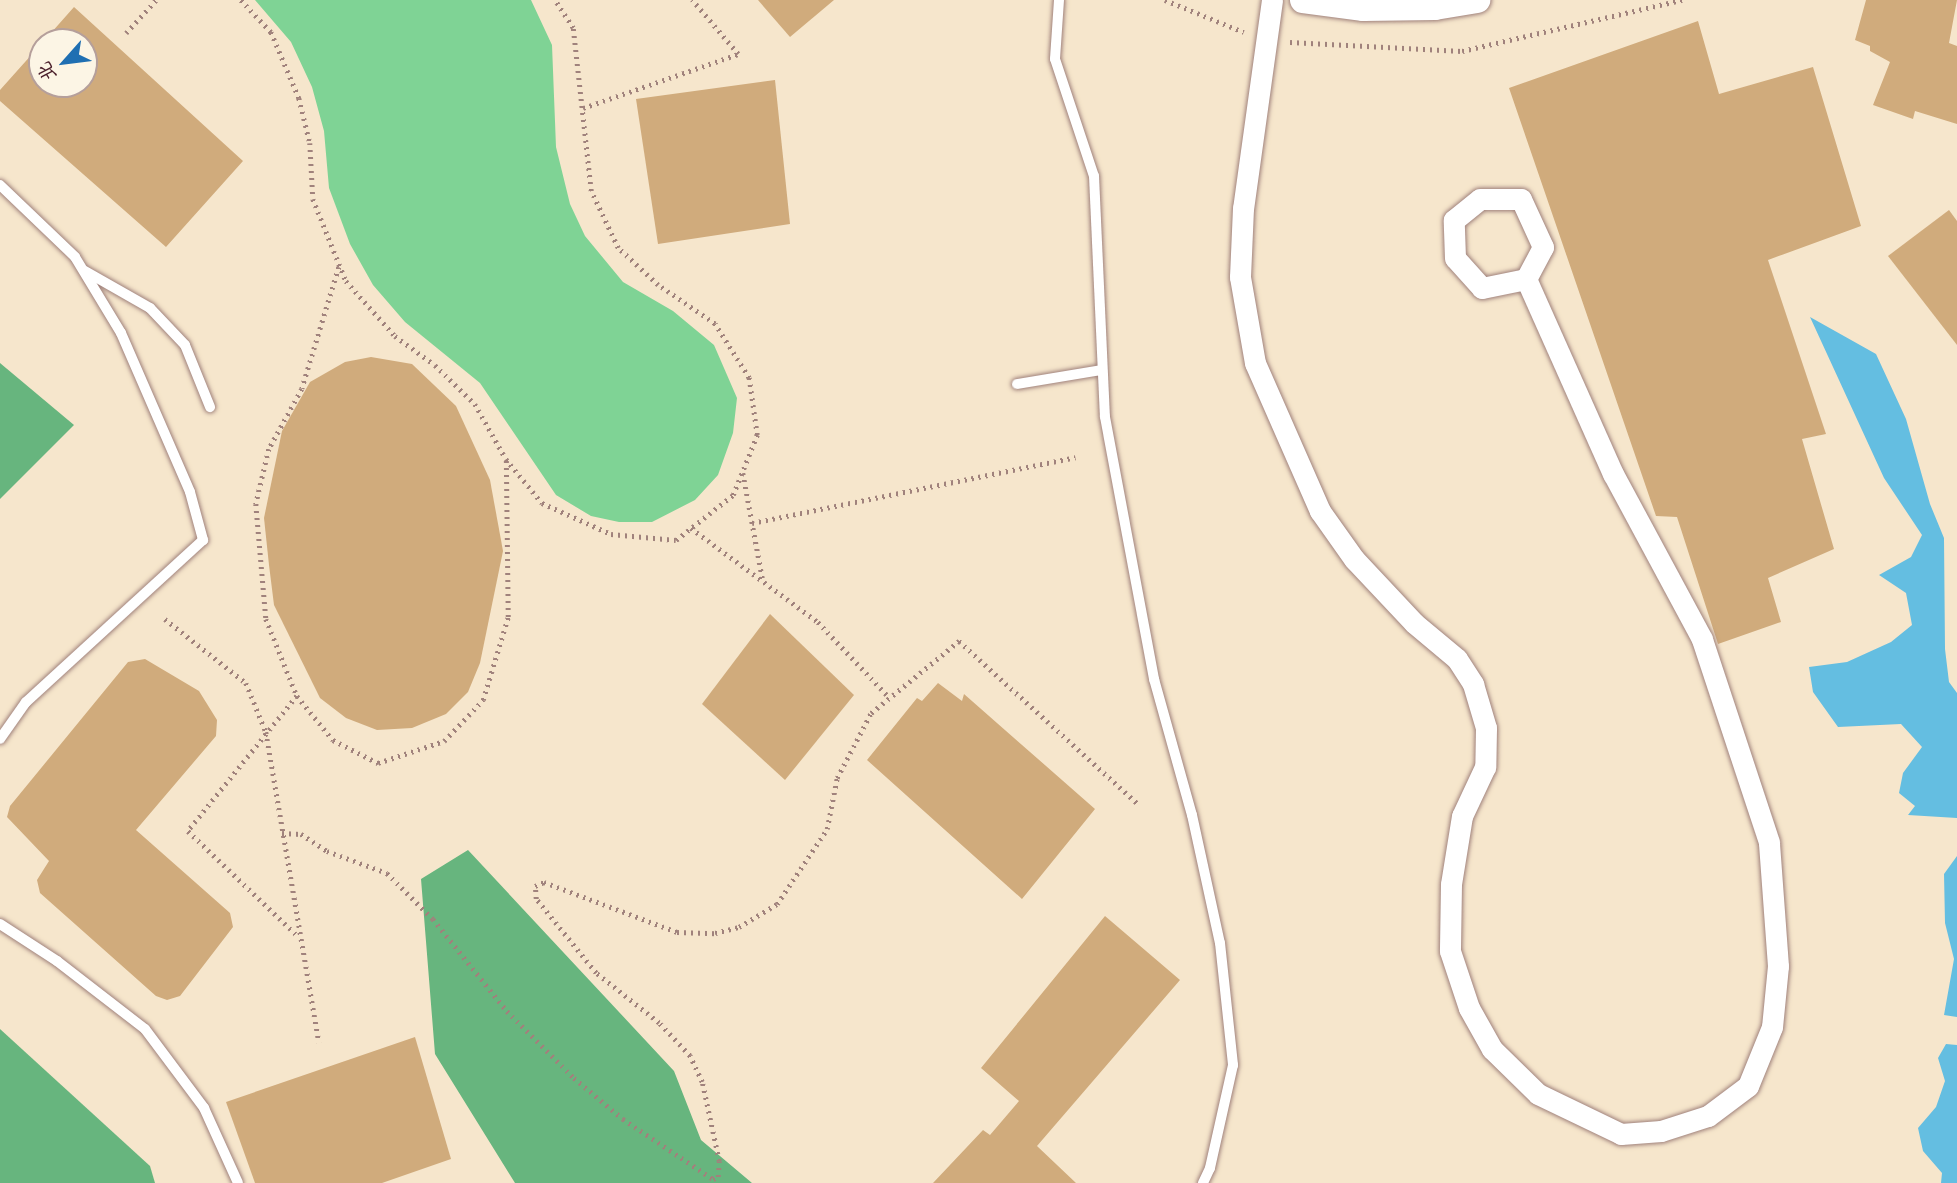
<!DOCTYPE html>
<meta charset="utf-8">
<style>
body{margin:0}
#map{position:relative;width:1957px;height:1183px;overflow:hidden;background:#f6e6cc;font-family:Mali,"LXGW WenKai TC",sans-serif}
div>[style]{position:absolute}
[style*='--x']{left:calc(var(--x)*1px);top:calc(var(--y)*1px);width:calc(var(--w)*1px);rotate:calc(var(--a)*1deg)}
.green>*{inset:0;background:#7fd395}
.forest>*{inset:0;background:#67b57e}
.water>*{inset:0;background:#64bee1}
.building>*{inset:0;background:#d0ab7c}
.path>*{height:4.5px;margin-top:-2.25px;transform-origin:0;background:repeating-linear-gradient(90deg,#a0827c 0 2px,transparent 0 7px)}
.roads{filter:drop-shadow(0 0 2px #a0827c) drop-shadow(0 0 2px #a0827c)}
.service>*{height:10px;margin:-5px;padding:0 5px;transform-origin:5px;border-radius:5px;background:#fff}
.minor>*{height:21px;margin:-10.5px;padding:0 10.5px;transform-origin:10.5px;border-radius:10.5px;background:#fff}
.tertiary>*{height:26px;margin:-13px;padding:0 13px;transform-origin:13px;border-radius:13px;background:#fff}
span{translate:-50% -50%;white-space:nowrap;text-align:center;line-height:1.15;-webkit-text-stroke:5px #fcf5e5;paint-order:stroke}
.north{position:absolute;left:28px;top:28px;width:70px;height:70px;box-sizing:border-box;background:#fcf5e5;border:2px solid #b59f9b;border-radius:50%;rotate:242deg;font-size:19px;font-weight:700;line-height:28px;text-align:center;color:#4a1f2b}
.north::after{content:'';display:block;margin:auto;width:24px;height:32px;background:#1f6fb2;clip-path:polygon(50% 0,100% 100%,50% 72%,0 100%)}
</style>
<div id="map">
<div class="green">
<i style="clip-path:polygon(255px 0,531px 0,552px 45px,556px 147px,570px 204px,585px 236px,623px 282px,673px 311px,714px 345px,737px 398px,733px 433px,718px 475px,695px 500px,652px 522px,619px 522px,591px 516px,556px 495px,480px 383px,405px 322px,373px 285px,350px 244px,329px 188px,324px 131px,312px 87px,291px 42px)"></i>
</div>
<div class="forest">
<i style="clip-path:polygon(0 363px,74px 425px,0 499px)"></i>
<i style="clip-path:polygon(468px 850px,674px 1071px,701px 1140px,752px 1183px,515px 1183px,435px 1054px,421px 879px)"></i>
<i style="clip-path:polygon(0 1029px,150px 1166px,155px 1183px,0 1183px)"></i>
</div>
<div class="water">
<i style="clip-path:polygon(1810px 317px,1876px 354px,1906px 419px,1930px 504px,1944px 538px,1945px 649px,1949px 682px,1957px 693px,1957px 818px,1908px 815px,1915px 806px,1899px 793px,1903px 773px,1922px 747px,1901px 724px,1838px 727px,1813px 692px,1809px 667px,1847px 662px,1891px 642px,1912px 625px,1906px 593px,1879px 575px,1911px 557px,1922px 535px,1884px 478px)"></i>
<i style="clip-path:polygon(1957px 856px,1957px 1017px,1944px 1015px,1954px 959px,1945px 923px,1944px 874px)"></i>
<i style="clip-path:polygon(1946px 1044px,1957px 1045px,1957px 1183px,1941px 1183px,1942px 1173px,1923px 1151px,1918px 1128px,1936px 1107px,1945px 1081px,1938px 1058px)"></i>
</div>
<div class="building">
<i style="clip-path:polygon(758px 0,834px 0,790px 37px)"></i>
<i style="clip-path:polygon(1866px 0,1957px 0,1949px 43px,1957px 46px,1957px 124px,1915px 111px,1913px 119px,1873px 105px,1890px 62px,1870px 51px,1870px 46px,1855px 40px)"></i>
<i style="clip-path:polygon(74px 7px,243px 161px,166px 247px,0 101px,0 90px,42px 43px,42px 84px,84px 84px,84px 42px,43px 42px)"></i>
<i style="clip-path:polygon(1698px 21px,1719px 94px,1813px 67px,1861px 226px,1768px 260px,1826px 434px,1802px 439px,1834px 549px,1768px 578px,1781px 622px,1718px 644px,1677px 517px,1656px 516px,1509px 88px)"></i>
<i style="clip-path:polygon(775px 80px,790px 224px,658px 244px,636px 99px)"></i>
<i style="clip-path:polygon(1949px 210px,1957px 221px,1957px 345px,1888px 256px)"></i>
<i style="clip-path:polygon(371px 357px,412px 364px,456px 406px,490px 480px,503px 551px,480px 663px,468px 692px,446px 714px,412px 728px,377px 730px,346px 718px,320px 698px,274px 605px,269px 565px,264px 518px,282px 431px,310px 382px,345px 362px)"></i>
<i style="clip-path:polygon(770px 614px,854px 695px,785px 780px,702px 704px)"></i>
<i style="clip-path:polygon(145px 659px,199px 691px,217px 720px,216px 736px,136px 830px,230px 913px,233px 927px,180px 996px,167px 1000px,156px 996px,40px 893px,37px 880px,49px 861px,7px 817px,10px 806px,128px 662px)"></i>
<i style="clip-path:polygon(938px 683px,962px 701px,964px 694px,1095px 809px,1022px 899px,867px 760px,917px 698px,922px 701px)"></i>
<i style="clip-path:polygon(1105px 916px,1180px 980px,1037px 1146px,1076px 1183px,933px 1183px,983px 1130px,990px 1135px,1019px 1101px,981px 1068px)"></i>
<i style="clip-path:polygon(415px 1037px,451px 1159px,382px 1183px,255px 1183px,226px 1102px)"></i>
</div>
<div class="path">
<i style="--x:241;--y:0;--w:44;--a:46.8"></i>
<i style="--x:271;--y:32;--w:72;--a:67"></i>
<i style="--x:299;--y:98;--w:46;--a:76.3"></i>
<i style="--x:310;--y:143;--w:56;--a:86.9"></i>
<i style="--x:313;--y:199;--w:88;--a:68.1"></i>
<i style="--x:346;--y:281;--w:74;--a:48.3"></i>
<i style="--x:395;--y:336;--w:49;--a:35.9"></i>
<i style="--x:435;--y:365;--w:56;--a:44.3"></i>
<i style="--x:475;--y:404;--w:63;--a:60.6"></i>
<i style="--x:506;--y:459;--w:57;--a:50.7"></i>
<i style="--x:542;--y:503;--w:76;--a:24.2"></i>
<i style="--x:611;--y:534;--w:65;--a:5.3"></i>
<i style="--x:676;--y:540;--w:73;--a:-38.3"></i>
<i style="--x:733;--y:495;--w:65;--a:-68.2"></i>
<i style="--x:757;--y:435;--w:58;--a:-98"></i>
<i style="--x:749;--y:378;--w:64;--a:-122.2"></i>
<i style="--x:715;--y:324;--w:69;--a:-145.6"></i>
<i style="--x:658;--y:285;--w:54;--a:-137.2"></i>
<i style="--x:618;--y:248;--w:63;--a:-115.3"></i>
<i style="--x:591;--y:191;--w:164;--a:-96.3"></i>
<i style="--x:573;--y:28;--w:33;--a:-123"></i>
<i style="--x:1165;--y:0;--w:85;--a:22.1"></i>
<i style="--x:126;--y:33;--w:45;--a:-47.7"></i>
<i style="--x:1290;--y:42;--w:172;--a:3"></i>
<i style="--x:1462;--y:51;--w:226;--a:-13.1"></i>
<i style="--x:583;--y:108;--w:164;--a:-19.2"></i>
<i style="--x:738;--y:54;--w:71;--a:-130.4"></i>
<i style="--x:339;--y:267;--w:127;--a:106.9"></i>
<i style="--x:302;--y:389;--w:68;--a:118.8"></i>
<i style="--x:269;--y:449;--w:57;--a:103.3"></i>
<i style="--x:256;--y:504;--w:115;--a:85"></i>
<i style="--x:266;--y:619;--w:83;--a:68.1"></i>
<i style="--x:297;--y:696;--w:57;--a:50.7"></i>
<i style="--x:333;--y:740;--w:51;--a:27.1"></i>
<i style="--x:378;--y:763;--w:70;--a:-18.4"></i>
<i style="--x:444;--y:741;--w:57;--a:-46.4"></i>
<i style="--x:483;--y:700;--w:87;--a:-73.2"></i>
<i style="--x:508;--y:617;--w:158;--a:-90.7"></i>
<i style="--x:743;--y:473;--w:110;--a:79.5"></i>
<i style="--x:752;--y:523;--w:330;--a:-11.5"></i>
<i style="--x:691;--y:528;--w:158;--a:36.5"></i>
<i style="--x:818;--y:622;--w:103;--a:46.6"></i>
<i style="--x:165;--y:619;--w:103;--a:38.3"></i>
<i style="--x:246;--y:683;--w:53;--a:67.8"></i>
<i style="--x:266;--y:732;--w:315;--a:80.3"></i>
<i style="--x:297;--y:696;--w:174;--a:128.9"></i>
<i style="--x:188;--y:831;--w:152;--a:43.7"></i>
<i style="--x:282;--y:833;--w:19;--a:3"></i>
<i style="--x:301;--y:834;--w:31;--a:33"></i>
<i style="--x:327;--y:851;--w:64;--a:20.1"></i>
<i style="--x:387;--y:873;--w:65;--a:45"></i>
<i style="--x:433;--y:919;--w:118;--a:51.2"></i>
<i style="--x:507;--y:1011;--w:95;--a:45"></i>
<i style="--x:574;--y:1078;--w:64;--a:39.9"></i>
<i style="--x:623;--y:1119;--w:108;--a:33.7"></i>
<i style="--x:713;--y:1179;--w:5;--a:-22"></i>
<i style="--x:718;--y:1177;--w:16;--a:-86"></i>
<i style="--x:719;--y:1161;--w:81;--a:-102.1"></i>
<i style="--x:702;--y:1082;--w:29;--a:-115"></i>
<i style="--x:690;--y:1056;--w:45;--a:-133.2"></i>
<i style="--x:659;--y:1023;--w:80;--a:-141.6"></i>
<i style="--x:596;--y:973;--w:95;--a:-129"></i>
<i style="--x:536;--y:899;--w:13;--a:-94"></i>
<i style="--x:535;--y:886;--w:10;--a:-24"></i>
<i style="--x:544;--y:882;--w:142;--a:20.6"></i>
<i style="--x:677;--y:932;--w:38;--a:2"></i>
<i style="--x:715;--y:933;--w:25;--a:-14"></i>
<i style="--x:739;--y:927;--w:44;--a:-31.2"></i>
<i style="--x:777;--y:904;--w:90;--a:-56.3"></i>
<i style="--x:827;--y:829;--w:52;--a:-78.9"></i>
<i style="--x:837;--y:778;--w:73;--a:-62.4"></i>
<i style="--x:871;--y:713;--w:114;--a:-39.3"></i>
<i style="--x:959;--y:641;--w:241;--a:42.3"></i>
</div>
<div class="roads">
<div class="service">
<i style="--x:1059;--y:0;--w:59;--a:93.9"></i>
<i style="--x:1055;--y:59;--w:123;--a:71.6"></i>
<i style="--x:1094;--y:176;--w:241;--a:87.4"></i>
<i style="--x:1105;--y:417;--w:267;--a:79.4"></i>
<i style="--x:1154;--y:679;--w:141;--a:74.4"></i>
<i style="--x:1192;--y:815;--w:131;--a:77.7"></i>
<i style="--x:1220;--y:943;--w:123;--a:83.9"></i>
<i style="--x:1233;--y:1065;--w:106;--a:102.6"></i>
<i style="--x:1210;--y:1168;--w:17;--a:115"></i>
<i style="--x:0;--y:185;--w:104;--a:43.8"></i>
<i style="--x:75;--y:257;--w:89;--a:58.8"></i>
<i style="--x:121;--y:333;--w:173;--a:66.5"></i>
<i style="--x:190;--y:492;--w:50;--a:74.8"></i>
<i style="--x:203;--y:540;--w:240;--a:137.5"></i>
<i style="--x:26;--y:702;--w:45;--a:125.1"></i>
<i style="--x:85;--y:271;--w:75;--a:29.6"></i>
<i style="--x:150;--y:308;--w:51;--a:46.6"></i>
<i style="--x:185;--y:345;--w:67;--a:68"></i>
<i style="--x:1017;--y:384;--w:86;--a:-9.4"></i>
<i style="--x:0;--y:924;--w:68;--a:33"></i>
<i style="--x:57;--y:961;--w:111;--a:37.7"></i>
<i style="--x:145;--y:1029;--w:99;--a:53.2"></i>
<i style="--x:204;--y:1108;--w:82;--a:65.6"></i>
</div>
<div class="minor">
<i style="--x:1272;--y:0;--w:210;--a:97.9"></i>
<i style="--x:1243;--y:208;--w:69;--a:92.5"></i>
<i style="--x:1240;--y:277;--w:87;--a:80.1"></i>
<i style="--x:1255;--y:363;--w:162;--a:66.3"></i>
<i style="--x:1320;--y:511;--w:59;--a:54.7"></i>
<i style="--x:1354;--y:559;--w:88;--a:46.8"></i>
<i style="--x:1414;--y:623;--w:56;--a:39.9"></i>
<i style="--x:1457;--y:659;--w:30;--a:57"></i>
<i style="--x:1473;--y:684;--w:46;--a:73.5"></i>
<i style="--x:1486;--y:728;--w:39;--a:91"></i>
<i style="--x:1485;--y:767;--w:54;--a:115.1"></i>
<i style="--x:1462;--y:816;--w:69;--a:99.2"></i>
<i style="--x:1451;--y:884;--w:67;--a:90.9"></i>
<i style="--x:1450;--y:951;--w:60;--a:71.6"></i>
<i style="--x:1469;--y:1008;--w:47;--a:60.7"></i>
<i style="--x:1492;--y:1049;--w:64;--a:44.4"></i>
<i style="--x:1538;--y:1094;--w:92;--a:25.7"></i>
<i style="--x:1621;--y:1134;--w:40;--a:-4.3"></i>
<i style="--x:1661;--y:1131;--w:49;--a:-17.7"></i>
<i style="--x:1708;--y:1116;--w:50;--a:-36.9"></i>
<i style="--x:1748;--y:1086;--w:64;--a:-67.9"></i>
<i style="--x:1772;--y:1027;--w:61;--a:-84.4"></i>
<i style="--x:1778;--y:966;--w:124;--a:-94.2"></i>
<i style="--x:1769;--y:842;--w:214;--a:-108.3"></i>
<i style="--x:1702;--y:639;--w:187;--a:-118.3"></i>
<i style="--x:1613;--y:474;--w:214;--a:-114"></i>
<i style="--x:1480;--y:199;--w:41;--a:0"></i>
<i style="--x:1521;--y:199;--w:53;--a:65.4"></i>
<i style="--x:1543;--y:247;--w:36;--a:118"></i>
<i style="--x:1526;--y:279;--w:45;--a:168.4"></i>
<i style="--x:1482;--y:288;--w:40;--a:-132"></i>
<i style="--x:1455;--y:258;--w:38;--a:-92"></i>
<i style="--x:1454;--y:220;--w:33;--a:-39"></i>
</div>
<div class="tertiary">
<i style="--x:1303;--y:0;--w:61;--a:7.6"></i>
<i style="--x:1363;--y:8;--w:72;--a:-0.8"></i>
<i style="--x:1435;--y:7;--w:43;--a:-9.5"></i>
</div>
</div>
<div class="north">北</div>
</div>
